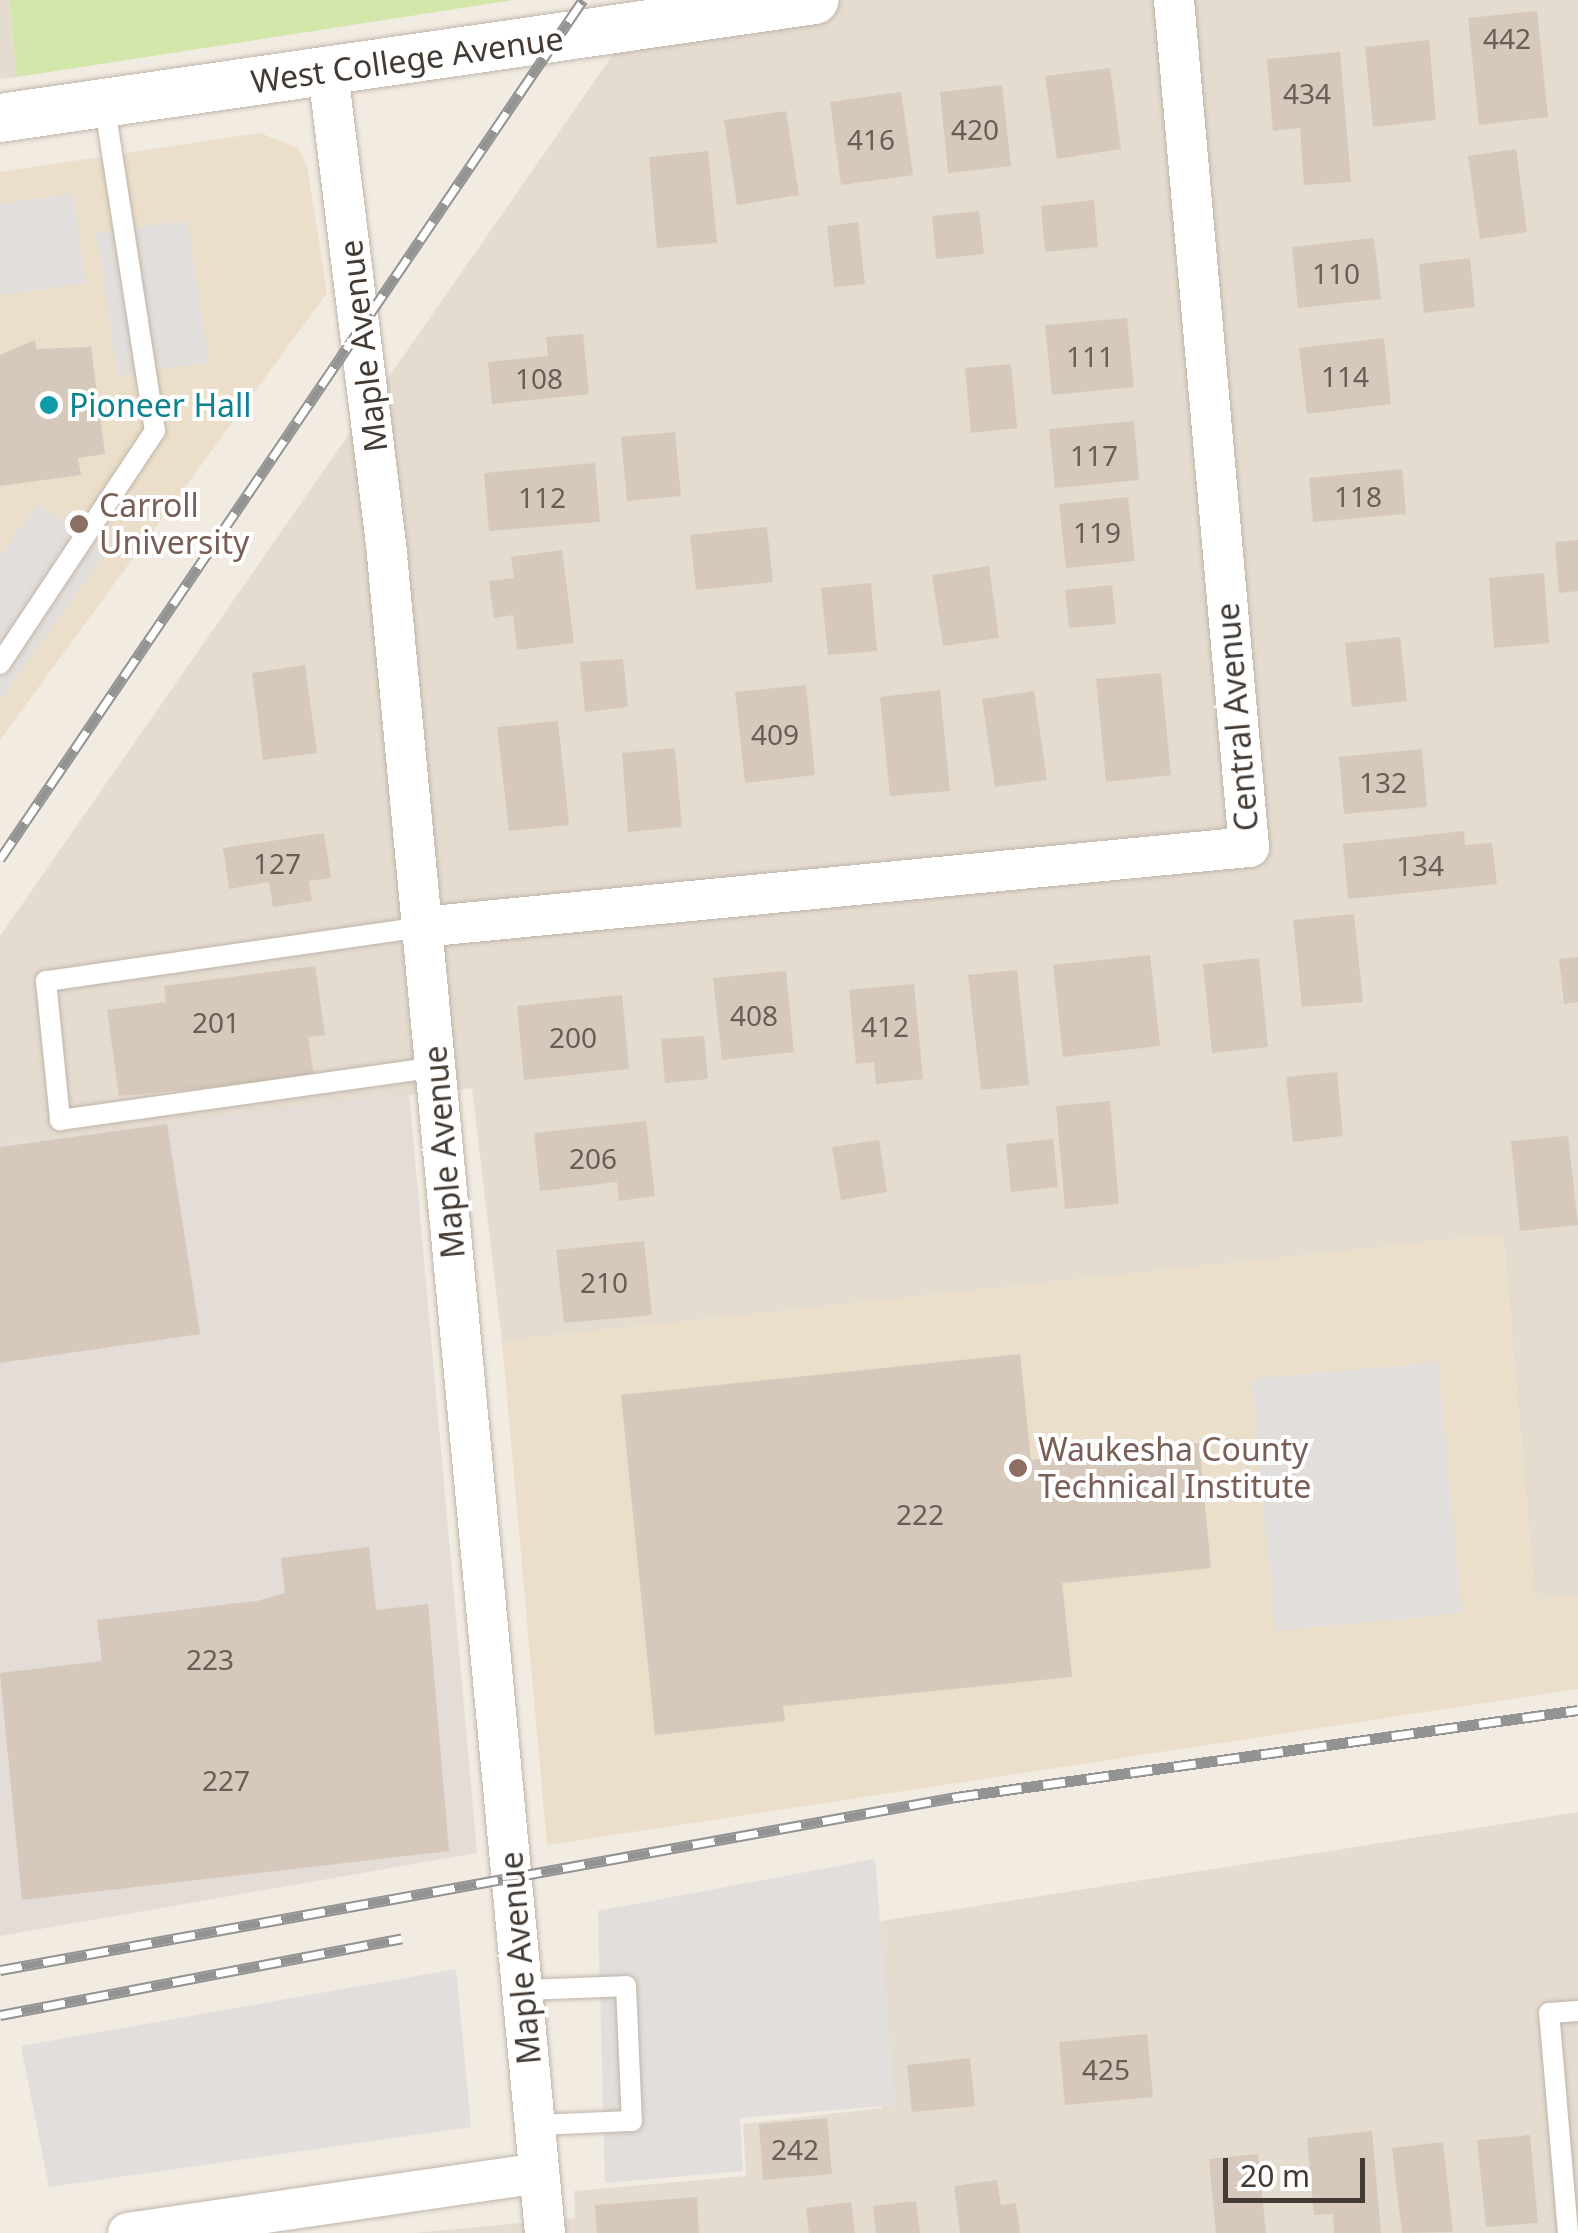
<!DOCTYPE html>
<style>
body{margin:0}
#map{position:relative;width:1578px;height:2233px;overflow:hidden;background:#f1ebe2;font-family:"Noto Sans",sans-serif}
div>[style]{position:absolute}
[style*='--x']{left:calc(var(--x)*1px);top:calc(var(--y)*1px);width:calc(var(--w)*1px);rotate:calc(var(--a)*1deg)}
.residential>*{inset:0;background:#e5dcd0}
.industrial>*{inset:0;background:#e3dcd7}
.education>*{inset:0;background:#ebdecb}
.green>*{inset:0;background:#d2e7a9}
.parking>*{inset:0;background:#e1dedb}
.building>*{inset:0;background:#d6c8ba}
.roads{filter:drop-shadow(0 0 2px #c0b4a8) drop-shadow(0 0 2px #c0b4a8)}
.service>*{height:20px;margin:-10px;padding:0 10px;transform-origin:10px;border-radius:10px;background:#fff}
.minor>*{height:40px;margin:-20px;padding:0 20px;transform-origin:20px;border-radius:20px;background:#fff}
.tertiary>*{height:48px;margin:-24px;padding:0 24px;transform-origin:24px;border-radius:24px;background:#fff}
.rail>*{height:11px;margin-top:-5.5px;transform-origin:0;background:repeating-linear-gradient(90deg,#fff 0 22px,#939393 0 44px);box-sizing:border-box;border-block:2px solid #939393}
.dots>*{width:28px;height:28px;translate:-50% -50%;box-sizing:border-box;border:5px solid #fff;border-radius:50%}
span{translate:-50% -50%;white-space:nowrap;text-align:center;line-height:1.15;-webkit-text-stroke:8px #fff;paint-order:stroke}
.number-label{font-size:28px;color:#685e55}
.number-label span{-webkit-text-stroke-width:0}
.street-label{font-size:32px;color:#433b33}
.culture-label{font-size:32px;color:#0d838f}
.left{translate:0 -50%;text-align:left}
.education-label{font-size:32px;color:#785e54}
.scale{position:absolute;left:1223px;top:2158px;width:142px;height:45px;box-sizing:border-box;border:5px solid #433b33;border-top:0;padding-left:12px;font-size:30px;line-height:35px;white-space:nowrap;color:#433b33;-webkit-text-stroke:8px #fff;paint-order:stroke}
</style>
<div id="map">
<div class="residential">
<i style="clip-path:polygon(0 0,9px 0,17px 77px,0 79px)"></i>
<i style="clip-path:polygon(651px 0,1578px 0,1578px 1595px,1535px 1600px,1503px 1234px,502px 1341px,472px 1088px,0 1145px,0 936px)"></i>
<i style="clip-path:polygon(1578px 1812px,1578px 2233px,414px 2233px,575px 2218px,574px 2191px,746px 2176px,743px 2124px,882px 2108px,868px 1923px)"></i>
</div>
<div class="industrial">
<i style="clip-path:polygon(409px 1093px,477px 1853px,0 1936px,0 1145px)"></i>
</div>
<div class="education">
<i style="clip-path:polygon(260px 133px,298px 148px,307px 166px,327px 293px,0 740px,0 172px)"></i>
<i style="clip-path:polygon(1503px 1234px,1535px 1599px,1578px 1595px,1578px 1689px,547px 1845px,502px 1341px)"></i>
</div>
<div class="green">
<i style="clip-path:polygon(9px 0,513px 0,17px 77px)"></i>
</div>
<div class="parking">
<i style="clip-path:polygon(73px 193px,86px 283px,0 295px,0 204px)"></i>
<i style="clip-path:polygon(187px 220px,209px 362px,118px 376px,96px 233px)"></i>
<i style="clip-path:polygon(37px 504px,106px 553px,0 700px,0 555px)"></i>
<i style="clip-path:polygon(1438px 1362px,1462px 1613px,1275px 1631px,1251px 1379px)"></i>
<i style="clip-path:polygon(875px 1859px,895px 2105px,740px 2118px,743px 2171px,605px 2183px,598px 1911px)"></i>
<i style="clip-path:polygon(456px 1969px,471px 2127px,49px 2187px,21px 2046px)"></i>
</div>
<div class="building">
<i style="clip-path:polygon(1537px 11px,1548px 117px,1479px 125px,1468px 18px)"></i>
<i style="clip-path:polygon(1429px 40px,1436px 120px,1373px 127px,1365px 47px)"></i>
<i style="clip-path:polygon(1340px 52px,1351px 182px,1304px 185px,1300px 128px,1273px 131px,1267px 59px)"></i>
<i style="clip-path:polygon(1110px 68px,1121px 149px,1057px 159px,1045px 76px)"></i>
<i style="clip-path:polygon(1002px 85px,1011px 166px,948px 173px,940px 92px)"></i>
<i style="clip-path:polygon(901px 92px,913px 175px,841px 185px,830px 102px)"></i>
<i style="clip-path:polygon(786px 111px,799px 195px,737px 205px,724px 120px)"></i>
<i style="clip-path:polygon(1516px 149px,1527px 232px,1480px 239px,1468px 156px)"></i>
<i style="clip-path:polygon(708px 151px,717px 243px,657px 248px,649px 157px)"></i>
<i style="clip-path:polygon(1094px 200px,1098px 247px,1045px 252px,1041px 206px)"></i>
<i style="clip-path:polygon(979px 211px,984px 254px,936px 259px,932px 216px)"></i>
<i style="clip-path:polygon(858px 222px,865px 284px,834px 287px,827px 226px)"></i>
<i style="clip-path:polygon(1374px 238px,1381px 299px,1298px 308px,1292px 247px)"></i>
<i style="clip-path:polygon(1470px 258px,1475px 307px,1424px 313px,1419px 264px)"></i>
<i style="clip-path:polygon(1127px 318px,1134px 387px,1052px 395px,1045px 325px)"></i>
<i style="clip-path:polygon(583px 334px,589px 394px,492px 404px,488px 362px,548px 356px,546px 337px)"></i>
<i style="clip-path:polygon(1384px 338px,1391px 404px,1307px 414px,1299px 348px)"></i>
<i style="clip-path:polygon(35px 340px,36px 349px,91px 347px,105px 454px,78px 458px,81px 475px,0 486px,0 355px)"></i>
<i style="clip-path:polygon(1011px 364px,1017px 428px,971px 433px,965px 368px)"></i>
<i style="clip-path:polygon(1134px 421px,1139px 480px,1055px 488px,1049px 429px)"></i>
<i style="clip-path:polygon(675px 432px,681px 496px,627px 501px,621px 437px)"></i>
<i style="clip-path:polygon(595px 463px,600px 522px,489px 531px,484px 473px)"></i>
<i style="clip-path:polygon(1402px 469px,1406px 514px,1313px 522px,1309px 478px)"></i>
<i style="clip-path:polygon(1128px 497px,1135px 561px,1066px 568px,1059px 504px)"></i>
<i style="clip-path:polygon(767px 527px,773px 582px,696px 590px,690px 535px)"></i>
<i style="clip-path:polygon(1578px 540px,1578px 591px,1559px 593px,1555px 542px)"></i>
<i style="clip-path:polygon(562px 550px,574px 643px,517px 650px,513px 615px,494px 618px,489px 581px,514px 578px,511px 557px)"></i>
<i style="clip-path:polygon(989px 566px,999px 638px,943px 646px,932px 575px)"></i>
<i style="clip-path:polygon(1544px 573px,1549px 643px,1494px 648px,1489px 578px)"></i>
<i style="clip-path:polygon(871px 583px,877px 651px,828px 655px,821px 588px)"></i>
<i style="clip-path:polygon(1112px 585px,1116px 624px,1069px 628px,1065px 590px)"></i>
<i style="clip-path:polygon(1400px 637px,1407px 701px,1352px 707px,1345px 643px)"></i>
<i style="clip-path:polygon(623px 659px,628px 707px,585px 712px,580px 662px)"></i>
<i style="clip-path:polygon(305px 665px,317px 753px,263px 760px,252px 673px)"></i>
<i style="clip-path:polygon(1161px 673px,1171px 775px,1106px 782px,1096px 679px)"></i>
<i style="clip-path:polygon(806px 685px,815px 775px,745px 783px,735px 692px)"></i>
<i style="clip-path:polygon(940px 690px,950px 791px,890px 796px,880px 697px)"></i>
<i style="clip-path:polygon(1034px 691px,1047px 780px,995px 787px,982px 699px)"></i>
<i style="clip-path:polygon(558px 721px,569px 825px,509px 831px,497px 727px)"></i>
<i style="clip-path:polygon(675px 748px,682px 827px,628px 832px,622px 753px)"></i>
<i style="clip-path:polygon(1422px 749px,1427px 807px,1344px 814px,1339px 757px)"></i>
<i style="clip-path:polygon(1464px 831px,1465px 845px,1492px 843px,1497px 884px,1348px 899px,1343px 844px)"></i>
<i style="clip-path:polygon(324px 833px,331px 878px,309px 881px,312px 901px,273px 907px,269px 882px,229px 889px,223px 848px)"></i>
<i style="clip-path:polygon(1354px 914px,1363px 1002px,1302px 1007px,1293px 920px)"></i>
<i style="clip-path:polygon(1150px 955px,1160px 1046px,1063px 1057px,1053px 965px)"></i>
<i style="clip-path:polygon(1578px 957px,1578px 1002px,1564px 1004px,1559px 959px)"></i>
<i style="clip-path:polygon(1259px 958px,1268px 1047px,1212px 1053px,1203px 964px)"></i>
<i style="clip-path:polygon(315px 966px,325px 1035px,308px 1037px,314px 1078px,119px 1096px,107px 1010px,166px 1002px,164px 986px)"></i>
<i style="clip-path:polygon(1017px 970px,1029px 1085px,981px 1090px,968px 975px)"></i>
<i style="clip-path:polygon(786px 971px,794px 1052px,722px 1060px,713px 978px)"></i>
<i style="clip-path:polygon(914px 984px,923px 1079px,876px 1084px,874px 1062px,856px 1064px,849px 990px)"></i>
<i style="clip-path:polygon(622px 995px,629px 1069px,524px 1080px,517px 1006px)"></i>
<i style="clip-path:polygon(704px 1036px,708px 1079px,665px 1083px,661px 1039px)"></i>
<i style="clip-path:polygon(1337px 1072px,1343px 1136px,1293px 1142px,1286px 1077px)"></i>
<i style="clip-path:polygon(1110px 1101px,1119px 1204px,1065px 1209px,1056px 1106px)"></i>
<i style="clip-path:polygon(646px 1121px,655px 1196px,619px 1201px,617px 1182px,540px 1191px,534px 1133px)"></i>
<i style="clip-path:polygon(167px 1124px,200px 1334px,0 1363px,0 1147px)"></i>
<i style="clip-path:polygon(1568px 1136px,1578px 1225px,1520px 1231px,1511px 1141px)"></i>
<i style="clip-path:polygon(1053px 1139px,1058px 1187px,1011px 1192px,1006px 1144px)"></i>
<i style="clip-path:polygon(879px 1140px,887px 1192px,841px 1200px,832px 1147px)"></i>
<i style="clip-path:polygon(644px 1241px,652px 1315px,564px 1323px,556px 1250px)"></i>
<i style="clip-path:polygon(1020px 1354px,1031px 1460px,1199px 1443px,1211px 1568px,1062px 1583px,1072px 1677px,783px 1706px,785px 1721px,655px 1735px,621px 1395px)"></i>
<i style="clip-path:polygon(369px 1547px,376px 1610px,428px 1604px,449px 1851px,22px 1900px,0 1673px,102px 1661px,97px 1620px,257px 1601px,285px 1593px,281px 1558px)"></i>
<i style="clip-path:polygon(1147px 2034px,1153px 2097px,1065px 2105px,1059px 2042px)"></i>
<i style="clip-path:polygon(970px 2058px,975px 2106px,912px 2112px,907px 2065px)"></i>
<i style="clip-path:polygon(827px 2118px,832px 2174px,763px 2180px,759px 2124px)"></i>
<i style="clip-path:polygon(1372px 2131px,1381px 2233px,1334px 2233px,1333px 2214px,1314px 2215px,1307px 2138px)"></i>
<i style="clip-path:polygon(1530px 2135px,1538px 2223px,1486px 2227px,1477px 2140px)"></i>
<i style="clip-path:polygon(1443px 2142px,1453px 2232px,1402px 2233px,1392px 2148px)"></i>
<i style="clip-path:polygon(1258px 2154px,1266px 2233px,1216px 2233px,1209px 2159px)"></i>
<i style="clip-path:polygon(997px 2180px,1001px 2205px,1016px 2203px,1020px 2233px,960px 2233px,954px 2186px)"></i>
<i style="clip-path:polygon(697px 2197px,699px 2233px,597px 2233px,595px 2205px)"></i>
<i style="clip-path:polygon(916px 2201px,920px 2233px,876px 2233px,873px 2206px)"></i>
<i style="clip-path:polygon(851px 2202px,855px 2233px,809px 2233px,806px 2208px)"></i>
</div>
<div class="roads">
<div class="service">
<i style="--x:0;--y:664;--w:280;--a:-56.4"></i>
<i style="--x:155;--y:431;--w:332;--a:-98.8"></i>
<i style="--x:422;--y:927;--w:380;--a:171.8"></i>
<i style="--x:46;--y:981;--w:140;--a:84.2"></i>
<i style="--x:60;--y:1120;--w:380;--a:-8"></i>
<i style="--x:523;--y:1990;--w:103;--a:-2.2"></i>
<i style="--x:626;--y:1986;--w:135;--a:87.5"></i>
<i style="--x:632;--y:2121;--w:97;--a:177.6"></i>
<i style="--x:1568;--y:2233;--w:221;--a:-94.9"></i>
<i style="--x:1549;--y:2013;--w:29;--a:-4"></i>
</div>
<div class="minor">
<i style="--x:328;--y:72;--w:487;--a:83"></i>
<i style="--x:387;--y:555;--w:1685;--a:84.62"></i>
<i style="--x:422;--y:927;--w:831;--a:-5.53"></i>
<i style="--x:1249;--y:847;--w:850;--a:-95.06"></i>
<i style="--x:128;--y:2233;--w:415;--a:-8.3"></i>
</div>
<div class="tertiary">
<i style="--x:0;--y:118;--w:823;--a:-8.24"></i>
</div>
</div>
<div class="rail">
<i style="--x:0;--y:859;--w:1038;--a:-55.84"></i>
<i style="--x:0;--y:1970;--w:972;--a:-10.26"></i>
<i style="--x:956;--y:1797;--w:628;--a:-7.96"></i>
<i style="--x:0;--y:2015;--w:409;--a:-10.8"></i>
</div>
<div class="dots">
<i style="left:49px;top:405px;background:#0f9aa8"></i>
<i style="left:79px;top:524px;background:#8d6e63"></i>
<i style="left:1018px;top:1468px;background:#8d6e63"></i>
</div>
<div class="number-label">
<span style="left:1507px;top:38px">442</span>
<span style="left:1307px;top:93px">434</span>
<span style="left:975px;top:129px">420</span>
<span style="left:871px;top:139px">416</span>
<span style="left:1336px;top:273px">110</span>
<span style="left:1090px;top:356px">111</span>
<span style="left:1345px;top:376px">114</span>
<span style="left:539px;top:378px">108</span>
<span style="left:1094px;top:455px">117</span>
<span style="left:1358px;top:496px">118</span>
<span style="left:542px;top:497px">112</span>
<span style="left:1097px;top:532px">119</span>
<span style="left:775px;top:734px">409</span>
<span style="left:1383px;top:782px">132</span>
<span style="left:277px;top:863px">127</span>
<span style="left:1420px;top:865px">134</span>
<span style="left:754px;top:1015px">408</span>
<span style="left:216px;top:1022px">201</span>
<span style="left:885px;top:1026px">412</span>
<span style="left:573px;top:1037px">200</span>
<span style="left:593px;top:1158px">206</span>
<span style="left:604px;top:1282px">210</span>
<span style="left:920px;top:1514px">222</span>
<span style="left:210px;top:1659px">223</span>
<span style="left:226px;top:1780px">227</span>
<span style="left:1106px;top:2069px">425</span>
<span style="left:795px;top:2149px">242</span>
</div>
<div class="street-label">
<span style="left:407px;top:60px;rotate:-8deg">West College Avenue</span>
<span style="left:363px;top:346px;rotate:-97deg">Maple Avenue</span>
<span style="left:1237px;top:717px;rotate:-95deg">Central Avenue</span>
<span style="left:444px;top:1152px;rotate:-95deg">Maple Avenue</span>
<span style="left:520px;top:1958px;rotate:-95deg">Maple Avenue</span>
</div>
<div class="culture-label">
<span class="left" style="left:69px;top:405px">Pioneer Hall</span>
</div>
<div class="education-label">
<span class="left" style="left:99px;top:524px">Carroll<br>University</span>
<span class="left" style="left:1038px;top:1468px">Waukesha County<br>Technical Institute</span>
</div>
<div class="scale">20 m</div>
</div>
